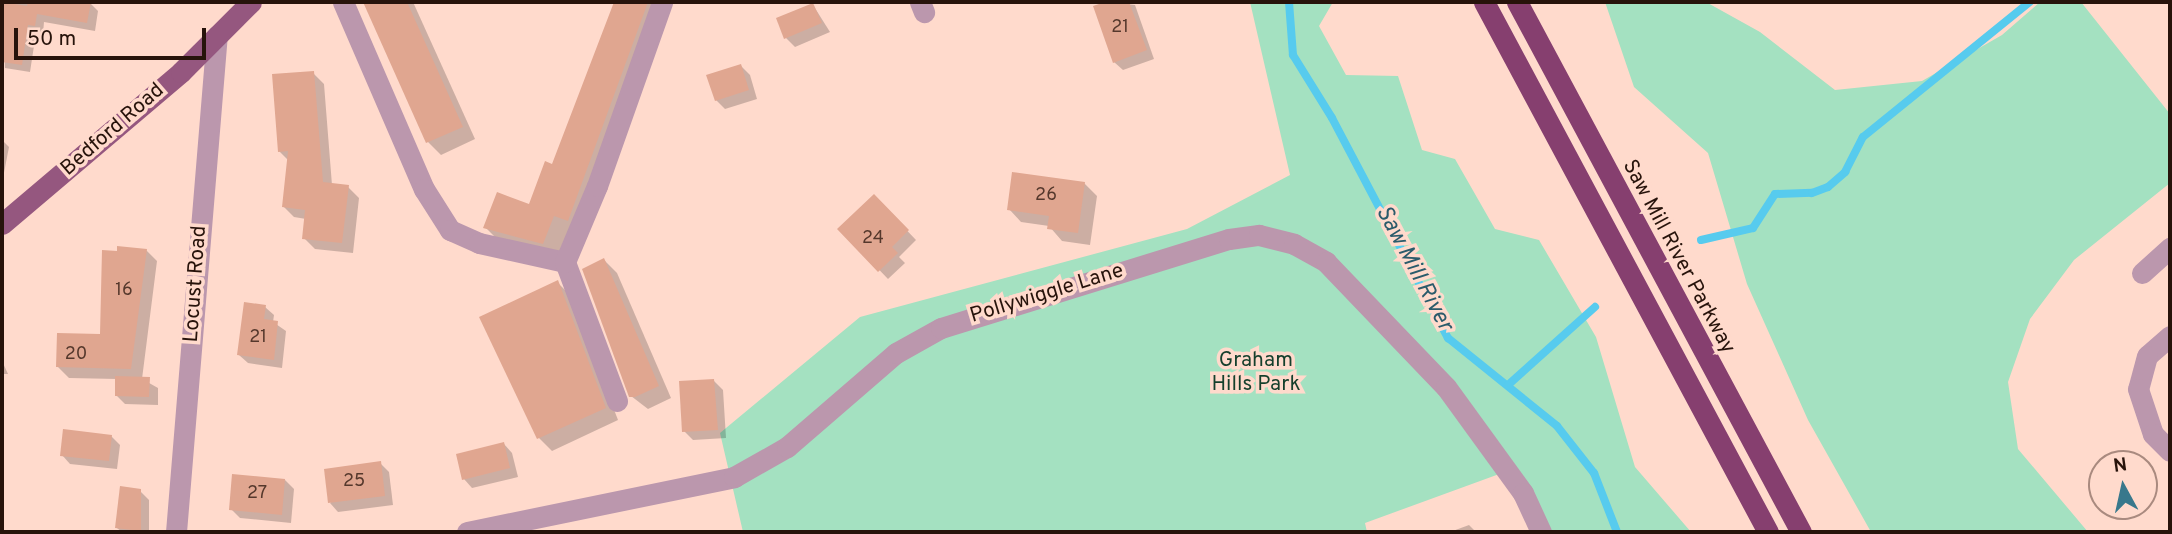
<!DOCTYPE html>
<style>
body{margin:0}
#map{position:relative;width:2172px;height:534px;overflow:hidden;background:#ffdacc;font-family:Overpass,sans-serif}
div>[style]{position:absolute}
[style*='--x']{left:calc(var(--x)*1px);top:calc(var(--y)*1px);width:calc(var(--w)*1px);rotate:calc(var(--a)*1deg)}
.green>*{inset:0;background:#a4e1c1}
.shadow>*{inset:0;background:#0003}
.stream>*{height:8px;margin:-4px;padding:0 4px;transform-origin:4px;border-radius:4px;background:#57cbee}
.building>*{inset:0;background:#e0a690}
.minor>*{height:21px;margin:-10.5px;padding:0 10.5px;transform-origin:10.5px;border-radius:10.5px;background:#bb97ad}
.major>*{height:21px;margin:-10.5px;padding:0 10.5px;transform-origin:10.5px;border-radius:10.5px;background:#95577f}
.highway>*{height:21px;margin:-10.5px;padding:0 10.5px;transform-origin:10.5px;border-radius:10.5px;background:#863f6f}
span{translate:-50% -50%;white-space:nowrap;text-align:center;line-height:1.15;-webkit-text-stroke:7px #ffdacc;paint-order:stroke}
.number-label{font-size:18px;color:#55382c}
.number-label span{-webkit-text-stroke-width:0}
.street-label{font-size:21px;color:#27130b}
.park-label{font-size:21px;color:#153f2c}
.water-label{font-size:23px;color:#2b5b6b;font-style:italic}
.frame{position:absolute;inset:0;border:4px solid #27130b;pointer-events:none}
.north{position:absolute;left:2088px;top:450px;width:70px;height:70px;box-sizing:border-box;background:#ffdacc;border:2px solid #a98a7f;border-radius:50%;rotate:352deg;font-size:19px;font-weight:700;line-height:28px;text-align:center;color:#27130b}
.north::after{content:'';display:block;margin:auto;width:24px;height:32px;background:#38788c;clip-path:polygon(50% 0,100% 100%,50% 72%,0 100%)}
.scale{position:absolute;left:14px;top:28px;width:192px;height:32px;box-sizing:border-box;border:4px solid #27130b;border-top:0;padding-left:9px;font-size:21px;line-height:24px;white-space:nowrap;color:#27130b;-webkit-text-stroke:5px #ffdacc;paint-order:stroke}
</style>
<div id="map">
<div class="green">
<i style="clip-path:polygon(1250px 2px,1333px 2px,1319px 26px,1346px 75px,1398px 76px,1422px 150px,1455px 159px,1495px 229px,1539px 240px,1596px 337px,1635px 467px,1691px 532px,1532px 532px,1502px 473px,1365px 523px,1367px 532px,743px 532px,720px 433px,860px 317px,1187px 229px,1290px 175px)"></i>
<i style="clip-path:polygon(1605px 2px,1706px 2px,1760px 32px,1835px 90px,1922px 81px,2002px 35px,2040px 2px,2081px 2px,2170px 114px,2170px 183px,2074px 260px,2030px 319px,2008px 382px,2018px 449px,2088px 532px,1871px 532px,1808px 420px,1747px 284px,1708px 153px,1634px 87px)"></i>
</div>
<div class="shadow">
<i style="clip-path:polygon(2px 2px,90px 3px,98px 11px,95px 31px,44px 22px,43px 34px,36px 33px,30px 72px,5px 68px)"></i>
<i style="clip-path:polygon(365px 2px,413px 2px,475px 139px,441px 155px,428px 142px)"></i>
<i style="clip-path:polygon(615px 2px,674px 2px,665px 13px,559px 258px,501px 243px,485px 227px,530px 206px,553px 166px)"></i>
<i style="clip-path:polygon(1110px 2px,1135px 5px,1154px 59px,1123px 70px,1114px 62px,1095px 7px)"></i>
<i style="clip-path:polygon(813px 5px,830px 32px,795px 47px,786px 38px)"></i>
<i style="clip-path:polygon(741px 66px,750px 75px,757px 99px,725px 109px,716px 100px)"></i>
<i style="clip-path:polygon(313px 73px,324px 84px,332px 185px,348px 187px,359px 198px,353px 253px,315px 249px,304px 238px,306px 219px,294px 217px,283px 206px,288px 160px,279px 151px)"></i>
<i style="clip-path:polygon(2px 140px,9px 147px,2px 183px)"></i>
<i style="clip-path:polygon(1084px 183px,1097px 196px,1090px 245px,1062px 241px,1049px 226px,1021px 222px,1009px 209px)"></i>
<i style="clip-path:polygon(874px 196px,916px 240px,899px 257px,905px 263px,888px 279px,840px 229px)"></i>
<i style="clip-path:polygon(146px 250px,157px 261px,142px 379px,158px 388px,158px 405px,125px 404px,117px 396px,117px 379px,69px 378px,58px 367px,102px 336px)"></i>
<i style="clip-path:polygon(604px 260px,617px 273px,671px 398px,648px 409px,631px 396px)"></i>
<i style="clip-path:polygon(557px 282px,570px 295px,618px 420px,552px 451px,539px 438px,482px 318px)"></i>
<i style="clip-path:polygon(265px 307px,274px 315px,273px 322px,286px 331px,282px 368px,248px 363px,239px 355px)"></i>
<i style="clip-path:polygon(2px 361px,8px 374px,2px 374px)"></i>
<i style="clip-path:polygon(714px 381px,723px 390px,726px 438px,693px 440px,684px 431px)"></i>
<i style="clip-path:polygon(111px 436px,120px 445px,117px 469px,70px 464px,62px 455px)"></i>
<i style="clip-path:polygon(504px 444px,512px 453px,518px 477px,472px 488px,464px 479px)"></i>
<i style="clip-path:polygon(380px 463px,389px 472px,393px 505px,338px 512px,330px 503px)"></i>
<i style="clip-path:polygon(285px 480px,294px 489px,291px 523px,240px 518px,231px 509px)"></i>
<i style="clip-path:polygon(140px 491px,149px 500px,149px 532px,122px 532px,117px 528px)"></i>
<i style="clip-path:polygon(1469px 525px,1476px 532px,1450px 532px)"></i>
</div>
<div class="stream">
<i style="--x:1289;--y:2;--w:53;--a:85.7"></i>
<i style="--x:1293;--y:55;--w:74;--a:58.2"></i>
<i style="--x:1332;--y:118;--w:249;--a:62.2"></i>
<i style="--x:1448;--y:338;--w:140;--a:38.9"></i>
<i style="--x:1557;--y:426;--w:60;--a:51.8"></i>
<i style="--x:1594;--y:473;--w:63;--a:68.7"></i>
<i style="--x:1701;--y:240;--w:53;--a:-13"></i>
<i style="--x:1753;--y:228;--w:40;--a:-57.1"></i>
<i style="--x:1775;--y:194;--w:37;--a:-2"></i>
<i style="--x:1812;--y:193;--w:17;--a:-21"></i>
<i style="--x:1828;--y:187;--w:23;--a:-41"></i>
<i style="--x:1845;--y:172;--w:39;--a:-63"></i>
<i style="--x:1863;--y:137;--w:215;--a:-39"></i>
<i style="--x:1508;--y:385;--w:117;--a:-41.9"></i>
</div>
<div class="building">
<i style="clip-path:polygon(2px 2px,27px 6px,28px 2px,91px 2px,87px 23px,37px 14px,35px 26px,28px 25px,22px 65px,2px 62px)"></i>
<i style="clip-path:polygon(363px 2px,407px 2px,463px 127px,426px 143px)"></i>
<i style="clip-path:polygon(614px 2px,648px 2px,568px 221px,554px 216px,543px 244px,483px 228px,497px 192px,529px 204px,545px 161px,552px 164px)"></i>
<i style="clip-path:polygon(1105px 2px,1129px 2px,1147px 50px,1113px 63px,1093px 6px)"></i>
<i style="clip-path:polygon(813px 3px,822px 23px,784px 39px,776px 18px)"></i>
<i style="clip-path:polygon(741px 64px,749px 90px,715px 101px,706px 75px)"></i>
<i style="clip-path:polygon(314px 71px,323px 182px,349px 185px,342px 243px,302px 239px,305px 210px,282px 207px,288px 151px,278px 152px,272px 74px)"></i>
<i style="clip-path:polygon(1012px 172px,1085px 182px,1078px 233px,1047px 229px,1049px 216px,1007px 210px)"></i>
<i style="clip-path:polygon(874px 194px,909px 230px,892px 247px,898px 253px,878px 272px,837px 229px)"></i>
<i style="clip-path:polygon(117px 246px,147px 249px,131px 369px,56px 367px,57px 333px,100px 334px,102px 250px,117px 251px)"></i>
<i style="clip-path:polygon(604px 258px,659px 386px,635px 397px,629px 397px,582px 269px)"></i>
<i style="clip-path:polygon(558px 280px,606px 408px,537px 439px,479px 317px)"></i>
<i style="clip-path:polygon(244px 302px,266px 305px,264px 319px,278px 321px,274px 360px,237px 355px)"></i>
<i style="clip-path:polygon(115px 376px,150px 377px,149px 397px,115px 396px)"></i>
<i style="clip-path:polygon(714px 379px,718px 430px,682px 432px,679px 381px)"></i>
<i style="clip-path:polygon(63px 429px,112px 435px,109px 461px,60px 456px)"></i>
<i style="clip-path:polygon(504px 442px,510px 468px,462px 480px,456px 454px)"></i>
<i style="clip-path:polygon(381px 461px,385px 496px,328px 503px,324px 469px)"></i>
<i style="clip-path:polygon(232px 474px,285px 479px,282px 515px,229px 510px)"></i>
<i style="clip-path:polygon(120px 486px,141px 489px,141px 531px,115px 528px)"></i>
</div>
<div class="minor">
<i style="--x:343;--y:2;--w:204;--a:66.6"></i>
<i style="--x:424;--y:189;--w:49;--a:57.6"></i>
<i style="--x:450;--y:230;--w:32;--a:24"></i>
<i style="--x:479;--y:243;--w:88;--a:12.5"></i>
<i style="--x:920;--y:2;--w:11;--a:68"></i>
<i style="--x:2142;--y:273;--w:38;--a:-42"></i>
<i style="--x:2170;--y:336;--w:30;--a:139"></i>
<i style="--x:2147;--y:356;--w:34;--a:105"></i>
<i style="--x:2138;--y:389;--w:47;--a:71.6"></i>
<i style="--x:2153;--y:434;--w:24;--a:45"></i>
<i style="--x:617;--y:401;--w:148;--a:-110.5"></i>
<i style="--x:565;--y:262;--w:82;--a:-67.2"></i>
<i style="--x:597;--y:186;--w:195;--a:-70.5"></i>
<i style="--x:176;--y:532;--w:498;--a:-85.3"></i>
<i style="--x:467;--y:532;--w:273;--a:-11.6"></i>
<i style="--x:734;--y:477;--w:61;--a:-29.5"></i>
<i style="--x:787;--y:447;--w:144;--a:-40.8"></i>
<i style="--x:896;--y:353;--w:51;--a:-29.1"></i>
<i style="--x:941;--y:328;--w:301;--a:-17.2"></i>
<i style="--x:1229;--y:239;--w:30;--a:-8"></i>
<i style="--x:1259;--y:235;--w:36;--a:14"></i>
<i style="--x:1294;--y:244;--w:37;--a:29"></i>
<i style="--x:1326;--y:262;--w:173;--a:46.2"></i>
<i style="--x:1446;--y:387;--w:131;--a:54"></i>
<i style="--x:1523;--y:493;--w:43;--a:65.2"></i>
</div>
<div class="major">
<i style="--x:2;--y:224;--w:235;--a:-40.3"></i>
<i style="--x:181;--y:72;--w:99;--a:-45"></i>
</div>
<div class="highway">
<i style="--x:1484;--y:2;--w:601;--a:61.82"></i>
<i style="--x:1517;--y:2;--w:601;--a:61.82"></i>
</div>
<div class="number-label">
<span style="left:1120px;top:28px">21</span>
<span style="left:1046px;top:196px">26</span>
<span style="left:873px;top:239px">24</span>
<span style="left:124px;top:291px">16</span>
<span style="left:258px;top:338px">21</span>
<span style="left:76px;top:355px">20</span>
<span style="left:354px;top:482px">25</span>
<span style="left:257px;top:494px">27</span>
</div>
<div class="street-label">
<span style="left:113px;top:130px;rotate:-41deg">Bedford Road</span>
<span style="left:1678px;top:257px;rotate:62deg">Saw Mill River Parkway</span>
<span style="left:196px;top:284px;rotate:-86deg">Locust Road</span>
<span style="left:1047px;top:294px;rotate:-17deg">Pollywiggle Lane</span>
</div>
<div class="park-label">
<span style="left:1256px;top:373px">Graham<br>Hills Park</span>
</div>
<div class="water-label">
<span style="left:1413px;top:269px;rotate:62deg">Saw Mill River</span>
</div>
<div class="frame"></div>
<div class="north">N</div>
<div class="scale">50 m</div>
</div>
